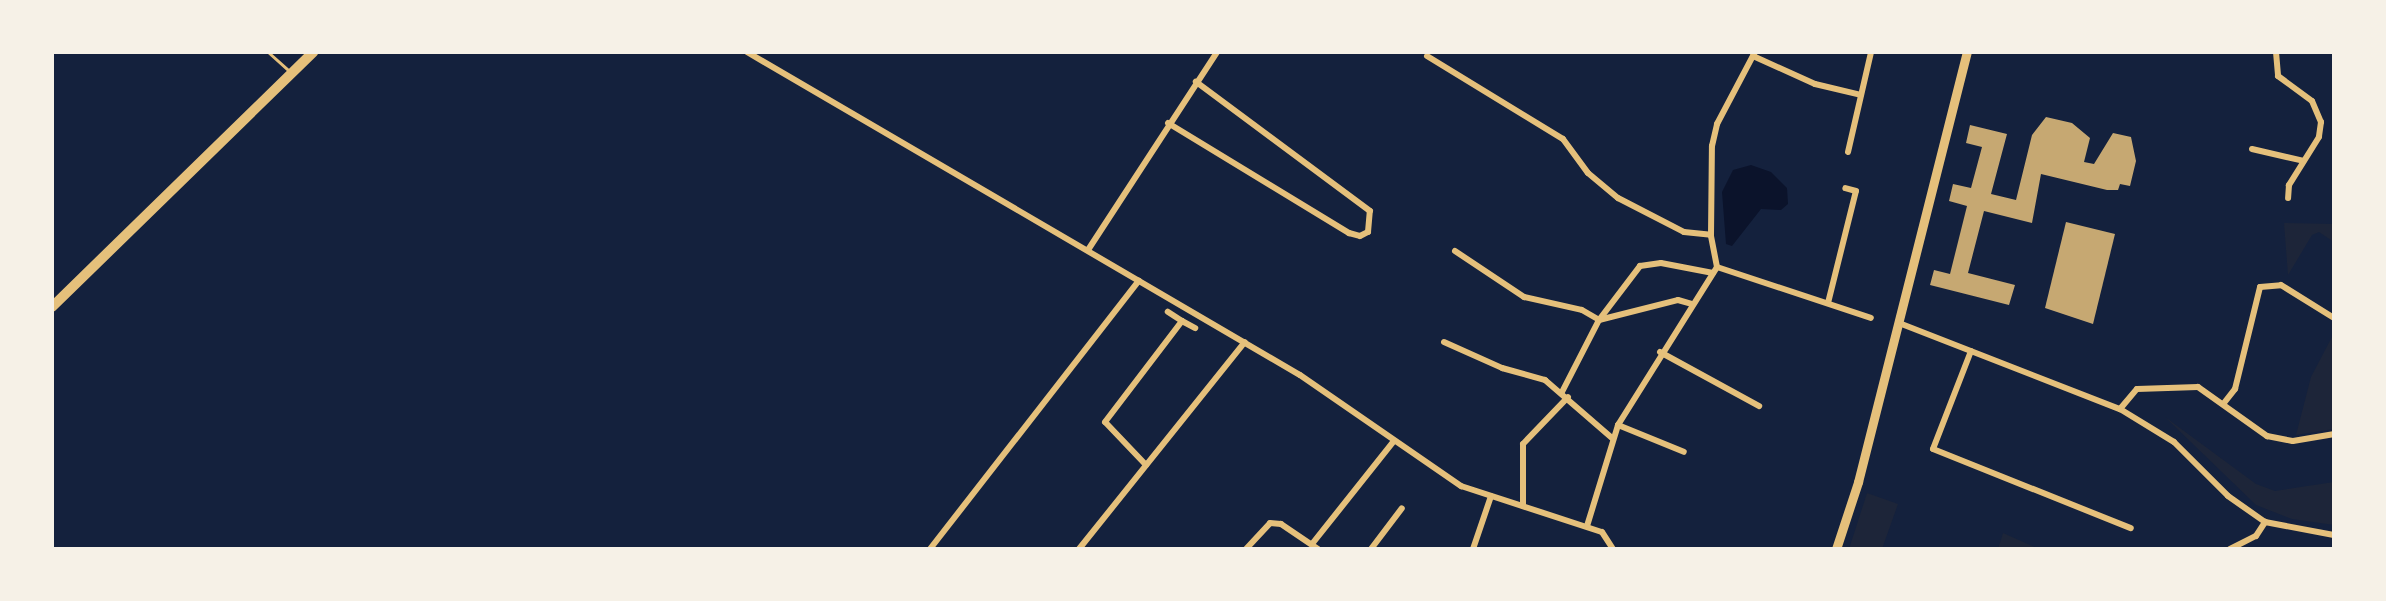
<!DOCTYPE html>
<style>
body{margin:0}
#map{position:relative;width:2386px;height:601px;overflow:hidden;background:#14213d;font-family:Lato,sans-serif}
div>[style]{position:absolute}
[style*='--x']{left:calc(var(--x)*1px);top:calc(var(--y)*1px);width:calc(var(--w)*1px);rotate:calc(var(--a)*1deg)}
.green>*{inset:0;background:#1d2539}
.water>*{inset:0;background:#0b132b}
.building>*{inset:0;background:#c6a872}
.service>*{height:3px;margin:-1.5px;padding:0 1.5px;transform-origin:1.5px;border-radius:1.5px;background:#e5c07b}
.minor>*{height:6px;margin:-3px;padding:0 3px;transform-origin:3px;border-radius:3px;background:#e5c07b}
.secondary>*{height:9px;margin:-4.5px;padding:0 4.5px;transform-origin:4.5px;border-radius:4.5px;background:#e5c07b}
.primary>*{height:10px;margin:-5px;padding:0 5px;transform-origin:5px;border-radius:5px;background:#e5c07b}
span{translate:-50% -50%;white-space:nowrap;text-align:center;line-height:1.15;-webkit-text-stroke:6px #f6f1e7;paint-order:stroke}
.frame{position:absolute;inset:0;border:54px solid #f6f1e7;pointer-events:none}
</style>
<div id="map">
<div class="green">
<i style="clip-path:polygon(2284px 223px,2334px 224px,2334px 242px,2319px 232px,2312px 235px,2288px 275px)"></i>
<i style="clip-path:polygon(2334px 333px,2334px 429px,2296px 435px,2311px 377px)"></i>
<i style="clip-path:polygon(2165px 417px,2256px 484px,2275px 491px,2334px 482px,2334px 525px,2292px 519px,2256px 505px)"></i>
<i style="clip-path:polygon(1867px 493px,1898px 504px,1882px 549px,1849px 549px)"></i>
<i style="clip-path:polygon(2003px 533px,2039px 549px,1998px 549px)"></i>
</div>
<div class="water">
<i style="clip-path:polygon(1751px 165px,1771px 172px,1787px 188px,1788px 204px,1781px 210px,1761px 209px,1732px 246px,1726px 244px,1722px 192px,1733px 170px)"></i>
</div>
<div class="building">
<i style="clip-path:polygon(2046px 117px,2072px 123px,2090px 138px,2084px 162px,2094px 164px,2113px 133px,2131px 137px,2136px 161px,2130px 186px,2120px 184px,2118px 190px,2107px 190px,2041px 174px,2032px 223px,1984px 211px,1968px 273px,2015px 285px,2009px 305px,1930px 285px,1934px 270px,1950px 274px,1967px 206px,1949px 201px,1953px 184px,1971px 188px,1982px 147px,1966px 143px,1970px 125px,2007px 134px,1991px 194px,2016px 200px,2032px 135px)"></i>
<i style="clip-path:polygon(2066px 222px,2115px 234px,2093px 324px,2045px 308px)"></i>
</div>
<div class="service">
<i style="--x:268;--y:52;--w:28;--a:42"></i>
</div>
<div class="minor">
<i style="--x:747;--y:52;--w:640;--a:30.29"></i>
<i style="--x:1300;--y:375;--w:196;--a:34.6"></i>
<i style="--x:1461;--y:486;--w:148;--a:18.1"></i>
<i style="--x:1602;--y:532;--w:20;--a:57"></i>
<i style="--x:2276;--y:52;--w:24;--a:85"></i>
<i style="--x:2278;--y:76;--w:42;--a:36.3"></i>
<i style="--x:2312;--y:101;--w:23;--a:67"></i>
<i style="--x:2321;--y:122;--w:15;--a:98"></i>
<i style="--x:2319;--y:137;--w:57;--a:122"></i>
<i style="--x:2289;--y:185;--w:13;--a:94"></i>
<i style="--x:1427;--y:56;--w:159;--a:31.4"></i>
<i style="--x:1563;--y:139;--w:42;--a:53.7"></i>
<i style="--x:1588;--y:173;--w:39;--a:40"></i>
<i style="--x:1618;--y:198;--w:74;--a:27.3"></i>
<i style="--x:1684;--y:232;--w:27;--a:6"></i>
<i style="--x:1753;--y:56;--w:68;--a:24.3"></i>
<i style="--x:1815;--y:84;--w:47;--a:13.4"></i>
<i style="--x:1168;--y:123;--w:212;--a:31.3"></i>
<i style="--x:1349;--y:233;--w:11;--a:15"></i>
<i style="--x:1360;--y:236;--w:9;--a:-27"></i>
<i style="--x:1368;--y:232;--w:21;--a:-85"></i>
<i style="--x:1370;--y:211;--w:217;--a:-143.4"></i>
<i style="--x:2252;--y:149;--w:53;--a:13"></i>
<i style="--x:1848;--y:152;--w:103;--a:-77"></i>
<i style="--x:1088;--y:250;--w:236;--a:-56.9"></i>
<i style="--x:1455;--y:251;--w:83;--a:33.7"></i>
<i style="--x:1524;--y:297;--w:59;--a:12.6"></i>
<i style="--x:1582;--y:310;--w:20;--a:30"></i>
<i style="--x:1599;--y:320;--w:81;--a:-14.2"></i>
<i style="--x:1678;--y:300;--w:15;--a:16"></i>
<i style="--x:1717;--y:267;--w:33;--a:-101"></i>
<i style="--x:1711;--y:235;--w:89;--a:-89.4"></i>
<i style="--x:1712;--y:146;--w:23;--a:-77"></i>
<i style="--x:1717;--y:124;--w:81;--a:-62.2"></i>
<i style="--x:1828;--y:303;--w:115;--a:-76"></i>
<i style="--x:1856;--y:191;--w:11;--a:-165"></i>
<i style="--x:1182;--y:321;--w:15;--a:28"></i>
<i style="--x:1899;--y:323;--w:237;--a:21.3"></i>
<i style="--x:2120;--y:409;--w:63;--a:31.4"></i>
<i style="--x:2174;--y:442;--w:76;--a:45"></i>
<i style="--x:2228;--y:496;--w:45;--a:35.1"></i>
<i style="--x:2265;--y:522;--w:70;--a:10.7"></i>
<i style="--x:1444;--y:342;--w:64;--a:24.1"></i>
<i style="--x:1502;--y:368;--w:45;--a:15.6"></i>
<i style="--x:1545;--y:380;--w:89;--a:40.9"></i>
<i style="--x:1971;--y:351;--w:105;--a:111.2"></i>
<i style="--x:1933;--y:449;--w:213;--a:21.8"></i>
<i style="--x:1660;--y:352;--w:113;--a:28.6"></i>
<i style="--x:1562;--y:392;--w:81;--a:-62.8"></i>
<i style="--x:1599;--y:320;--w:68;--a:-52.8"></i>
<i style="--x:1640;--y:266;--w:21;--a:-8"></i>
<i style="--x:1661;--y:263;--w:53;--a:10.9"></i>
<i style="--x:2224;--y:403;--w:18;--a:-52"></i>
<i style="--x:2235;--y:389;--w:105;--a:-76.2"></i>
<i style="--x:2260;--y:287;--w:21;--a:-5"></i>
<i style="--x:2281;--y:285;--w:62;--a:31.9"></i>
<i style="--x:2120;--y:409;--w:26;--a:-50"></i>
<i style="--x:2137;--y:389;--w:61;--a:-1.9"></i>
<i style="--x:2198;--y:387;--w:85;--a:35.4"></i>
<i style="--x:2267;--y:436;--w:26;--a:11"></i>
<i style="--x:2293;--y:441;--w:42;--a:-9.7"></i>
<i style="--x:1618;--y:425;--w:71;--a:22.2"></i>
<i style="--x:1146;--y:465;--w:59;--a:-133.6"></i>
<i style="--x:1105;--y:422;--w:127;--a:-52.7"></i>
<i style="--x:1182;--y:321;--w:17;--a:-147"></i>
<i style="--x:1523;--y:506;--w:62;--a:-90"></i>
<i style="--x:1523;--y:444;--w:65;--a:-46.2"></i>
<i style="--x:1587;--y:526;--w:106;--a:-72.9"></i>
<i style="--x:1618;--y:425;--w:186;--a:-57.9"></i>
<i style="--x:1717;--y:267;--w:162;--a:18.3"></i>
<i style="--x:1312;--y:544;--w:132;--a:-51.5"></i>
<i style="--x:930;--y:549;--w:340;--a:-52.1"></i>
<i style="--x:1079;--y:549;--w:265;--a:-51.3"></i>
<i style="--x:1246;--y:549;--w:35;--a:-47"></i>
<i style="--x:1270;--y:523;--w:11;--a:5"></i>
<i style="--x:1281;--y:524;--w:45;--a:34"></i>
<i style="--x:1371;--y:549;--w:51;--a:-52.9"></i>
<i style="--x:1473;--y:549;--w:56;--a:-71.2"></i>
<i style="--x:2230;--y:549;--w:29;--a:-27"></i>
<i style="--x:2256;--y:536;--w:17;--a:-57"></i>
</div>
<div class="secondary">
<i style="--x:1836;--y:549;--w:71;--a:-71.8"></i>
<i style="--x:1858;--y:482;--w:444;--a:-75.8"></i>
</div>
<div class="primary">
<i style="--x:52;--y:307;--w:365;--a:-44.3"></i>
</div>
<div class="frame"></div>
</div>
